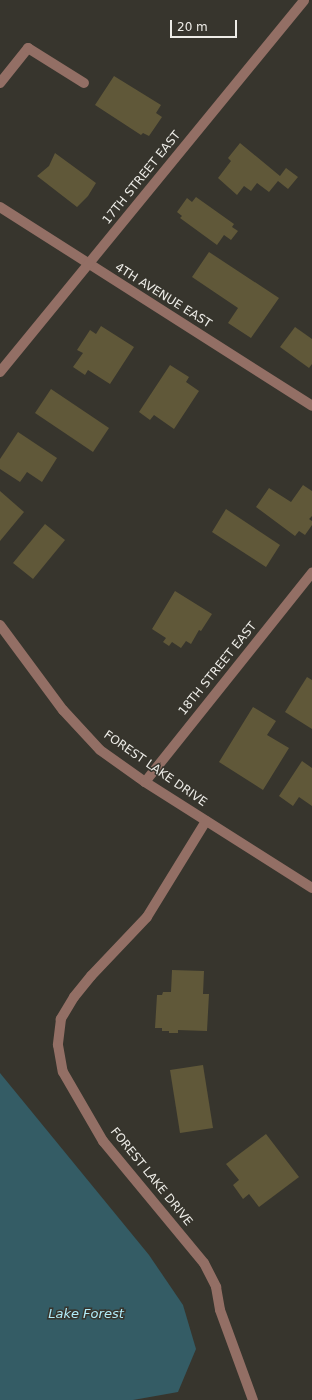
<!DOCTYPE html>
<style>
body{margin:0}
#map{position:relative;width:312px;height:1400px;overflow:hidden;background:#37352d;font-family:"DejaVu Sans",sans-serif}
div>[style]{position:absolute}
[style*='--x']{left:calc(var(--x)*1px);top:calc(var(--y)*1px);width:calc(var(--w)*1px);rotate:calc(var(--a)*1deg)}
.water>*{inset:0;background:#345c65}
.building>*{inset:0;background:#605839}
.minor>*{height:10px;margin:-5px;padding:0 5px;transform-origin:5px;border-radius:5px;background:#936f65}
span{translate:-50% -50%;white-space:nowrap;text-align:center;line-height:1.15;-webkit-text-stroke:3px #37352d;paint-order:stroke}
.street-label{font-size:12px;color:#edece7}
.water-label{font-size:13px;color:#b1ecf9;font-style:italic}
.scale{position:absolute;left:170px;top:20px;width:67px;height:18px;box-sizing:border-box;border:2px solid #edece7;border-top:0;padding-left:5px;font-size:12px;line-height:14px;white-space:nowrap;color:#edece7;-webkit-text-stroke:3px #37352d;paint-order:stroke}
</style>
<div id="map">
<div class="water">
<i style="clip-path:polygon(0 1073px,149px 1255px,183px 1305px,196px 1349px,178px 1392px,133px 1400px,0 1400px)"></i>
</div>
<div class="building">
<i style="clip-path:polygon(114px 76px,161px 105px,156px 113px,162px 117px,149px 136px,143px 133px,141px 135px,95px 105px)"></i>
<i style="clip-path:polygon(240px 143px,280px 176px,286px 168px,298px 177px,288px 189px,278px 181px,269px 192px,257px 183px,251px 191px,244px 186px,237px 195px,218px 178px,231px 161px,228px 158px)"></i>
<i style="clip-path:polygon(55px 153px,96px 183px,88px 196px,77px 207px,37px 176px,49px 166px)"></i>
<i style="clip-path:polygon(196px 197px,234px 224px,232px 227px,238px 231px,231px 240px,224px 235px,217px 245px,180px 218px,182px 216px,177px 212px,187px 198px,192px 202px)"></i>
<i style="clip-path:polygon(209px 252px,279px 298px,251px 338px,228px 323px,238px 308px,192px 277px)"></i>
<i style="clip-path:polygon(101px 326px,134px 347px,110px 384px,88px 370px,85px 375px,73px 367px,83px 353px,77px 350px,90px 330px,96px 334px)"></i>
<i style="clip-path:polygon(295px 327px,312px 339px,312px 364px,309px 368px,280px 347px)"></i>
<i style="clip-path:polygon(170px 365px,189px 377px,186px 382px,199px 391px,174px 429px,154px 415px,150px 420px,139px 412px)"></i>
<i style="clip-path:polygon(51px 389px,109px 428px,93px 452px,35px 413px)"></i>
<i style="clip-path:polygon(18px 432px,57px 458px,42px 482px,27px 472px,20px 482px,0 469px,0 459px)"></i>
<i style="clip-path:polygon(303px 485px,312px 491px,312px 516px,309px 519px,312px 521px,312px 525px,305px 535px,299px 531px,295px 536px,256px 507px,269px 488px,291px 502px)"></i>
<i style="clip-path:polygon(0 491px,24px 512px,0 541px)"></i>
<i style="clip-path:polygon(226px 509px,280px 545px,266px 567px,212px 532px)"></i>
<i style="clip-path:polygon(45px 524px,65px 540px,33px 579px,13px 563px)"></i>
<i style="clip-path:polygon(175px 591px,212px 614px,201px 631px,199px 630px,191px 644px,186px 641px,181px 648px,172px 642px,169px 646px,163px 642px,166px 638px,152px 629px)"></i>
<i style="clip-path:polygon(307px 677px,312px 680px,312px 729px,285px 712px)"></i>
<i style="clip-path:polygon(253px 707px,276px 721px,267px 735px,289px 748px,263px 790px,219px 762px)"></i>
<i style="clip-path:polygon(302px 761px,312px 768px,312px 806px,299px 797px,293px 806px,279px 796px)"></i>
<i style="clip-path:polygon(172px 970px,204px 971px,203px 994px,209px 994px,207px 1031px,178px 1030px,178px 1033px,169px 1033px,169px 1031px,162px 1031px,162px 1028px,155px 1028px,157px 995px,162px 995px,163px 992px,171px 992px)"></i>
<i style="clip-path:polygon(203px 1065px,213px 1128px,180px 1133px,170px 1070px)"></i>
<i style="clip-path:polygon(266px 1134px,299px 1177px,259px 1207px,249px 1194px,243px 1199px,233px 1185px,239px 1180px,226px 1164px)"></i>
</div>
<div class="minor">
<i style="--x:0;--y:83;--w:45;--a:-51.3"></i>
<i style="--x:28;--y:48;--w:66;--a:32"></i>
<i style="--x:0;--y:207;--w:370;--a:32.5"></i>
<i style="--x:0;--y:372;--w:480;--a:-50.7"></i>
<i style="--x:0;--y:625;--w:106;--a:53.5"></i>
<i style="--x:63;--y:710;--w:54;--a:47.2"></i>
<i style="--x:100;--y:750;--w:55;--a:35.4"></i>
<i style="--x:145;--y:782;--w:198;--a:32.4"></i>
<i style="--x:145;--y:782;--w:268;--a:-51.4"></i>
<i style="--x:206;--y:821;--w:113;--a:121.6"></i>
<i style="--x:147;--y:917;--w:81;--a:133.5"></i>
<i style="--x:91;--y:976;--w:27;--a:129"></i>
<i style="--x:74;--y:997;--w:26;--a:121"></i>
<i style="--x:61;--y:1019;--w:26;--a:97"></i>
<i style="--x:58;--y:1045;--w:27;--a:80"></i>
<i style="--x:63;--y:1072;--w:80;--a:59.9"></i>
<i style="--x:103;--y:1141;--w:158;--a:50.4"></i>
<i style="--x:204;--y:1263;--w:27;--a:63"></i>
<i style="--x:216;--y:1287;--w:23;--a:80"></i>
<i style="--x:220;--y:1310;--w:96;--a:69.9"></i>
</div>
<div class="street-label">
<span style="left:142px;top:178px;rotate:-51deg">17TH STREET EAST</span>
<span style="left:163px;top:296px;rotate:32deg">4TH AVENUE EAST</span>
<span style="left:218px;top:669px;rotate:-51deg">18TH STREET EAST</span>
<span style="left:155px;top:769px;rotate:35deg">FOREST LAKE DRIVE</span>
<span style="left:151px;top:1177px;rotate:51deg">FOREST LAKE DRIVE</span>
</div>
<div class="water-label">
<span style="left:86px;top:1314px">Lake Forest</span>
</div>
<div class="scale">20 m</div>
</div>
